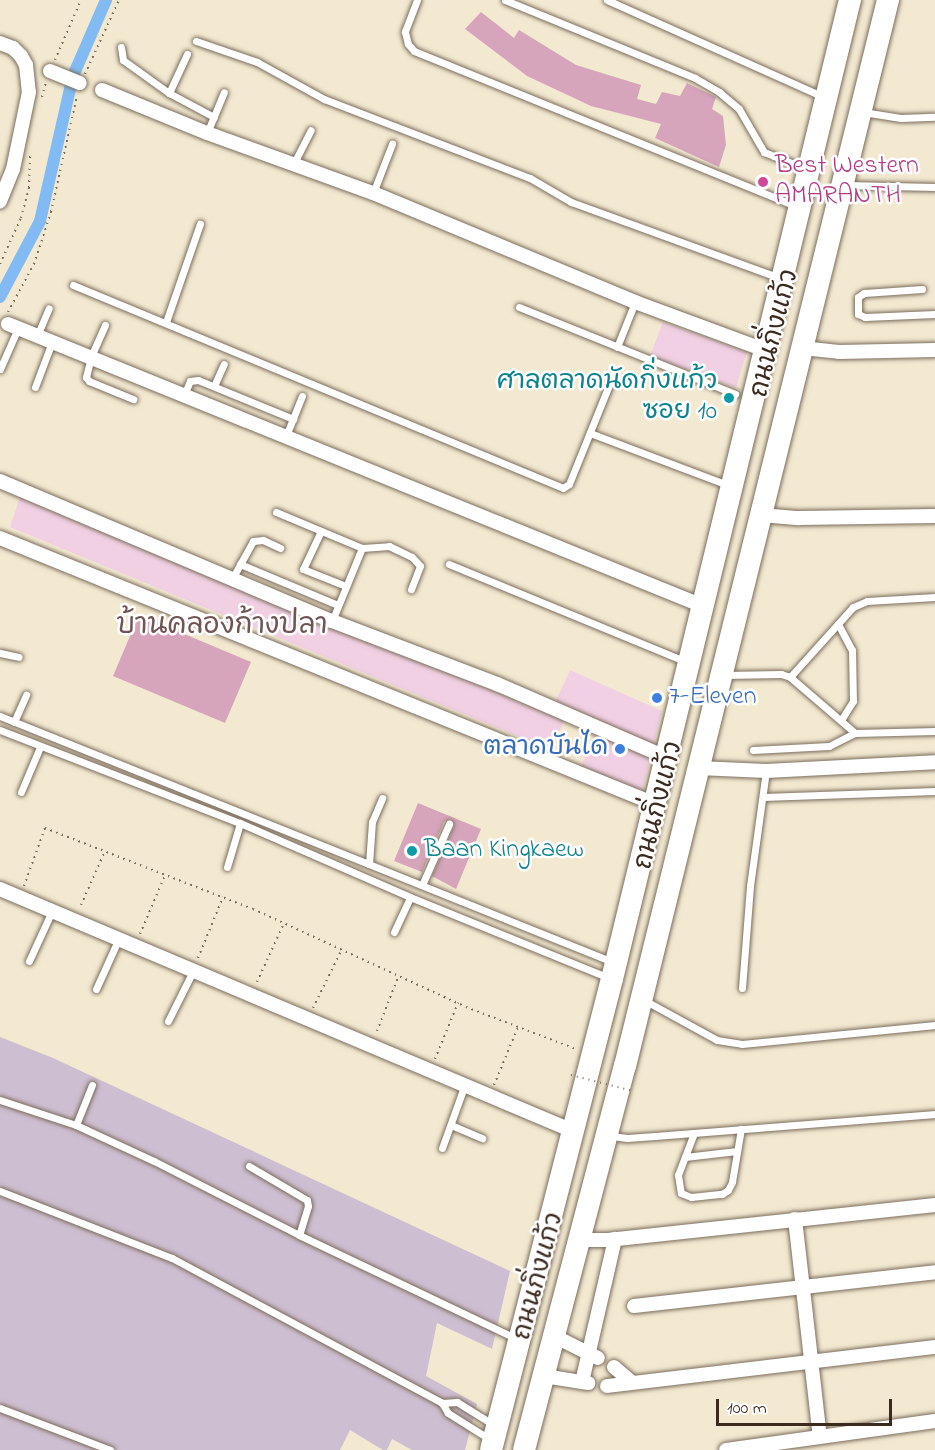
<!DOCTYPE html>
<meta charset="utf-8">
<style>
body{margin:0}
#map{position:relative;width:935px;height:1450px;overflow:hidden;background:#f3e9d1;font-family:"Indie Flower","Playpen Sans Thai",sans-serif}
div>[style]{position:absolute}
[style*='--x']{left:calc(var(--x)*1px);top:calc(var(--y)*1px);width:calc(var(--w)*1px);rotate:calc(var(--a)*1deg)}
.built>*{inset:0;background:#f1d0e3}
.industrial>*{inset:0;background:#cebed1}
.canal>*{height:12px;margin:-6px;padding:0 6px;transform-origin:6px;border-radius:6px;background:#82bbf3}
.building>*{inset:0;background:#d6a4bb}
.path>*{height:2px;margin-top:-1px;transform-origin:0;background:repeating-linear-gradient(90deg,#7b6d5d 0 1.5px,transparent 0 6px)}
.roads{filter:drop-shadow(0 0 2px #7b6d5d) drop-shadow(0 0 2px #7b6d5d)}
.service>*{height:7px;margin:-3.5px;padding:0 3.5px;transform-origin:3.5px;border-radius:3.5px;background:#fff}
.minor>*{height:14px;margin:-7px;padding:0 7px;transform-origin:7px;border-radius:7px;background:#fff}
.primary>*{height:22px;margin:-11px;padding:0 11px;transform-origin:11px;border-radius:11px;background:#fff}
.path-bridge>*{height:2px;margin-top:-1px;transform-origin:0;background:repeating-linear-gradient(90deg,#7b6d5d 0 1.5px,transparent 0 6px)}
.dots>*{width:16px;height:16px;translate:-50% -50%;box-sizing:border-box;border:3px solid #fff;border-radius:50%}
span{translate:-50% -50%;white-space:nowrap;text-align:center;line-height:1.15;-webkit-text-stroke:5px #fff;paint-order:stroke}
.hotel-label{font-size:26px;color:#b23c85}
.left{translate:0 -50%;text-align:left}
.street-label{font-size:26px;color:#3b2a1e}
.culture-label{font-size:26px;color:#0d838f}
.right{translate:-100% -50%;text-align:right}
.shop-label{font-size:26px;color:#366cbe}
.quarter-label{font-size:28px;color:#715555}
.scale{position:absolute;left:716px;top:1399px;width:176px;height:27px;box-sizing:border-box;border:3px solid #3b2a1e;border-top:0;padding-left:8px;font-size:18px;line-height:21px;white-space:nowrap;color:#3b2a1e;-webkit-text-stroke:4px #fff;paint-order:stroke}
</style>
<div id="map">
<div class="built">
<i style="clip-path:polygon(663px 322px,747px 352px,736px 388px,650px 356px)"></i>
<i style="clip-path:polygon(22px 491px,564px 721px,551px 750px,10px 527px)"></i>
<i style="clip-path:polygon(570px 670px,662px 711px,642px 792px,581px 767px,595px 731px,551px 711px)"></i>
</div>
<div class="industrial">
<i style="clip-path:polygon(0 1037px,53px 1058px,510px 1271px,492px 1349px,437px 1323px,426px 1376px,477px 1404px,465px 1450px,412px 1450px,392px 1439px,387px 1450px,383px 1450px,350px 1430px,340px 1450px,0 1450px)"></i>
</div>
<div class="canal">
<i style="--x:0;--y:297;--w:86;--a:-62.2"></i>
<i style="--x:40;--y:221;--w:149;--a:-77.2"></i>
<i style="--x:73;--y:76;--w:83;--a:-66.5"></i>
</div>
<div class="building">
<i style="clip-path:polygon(481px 12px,514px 38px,519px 30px,576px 65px,641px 85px,637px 99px,656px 104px,662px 92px,680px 96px,687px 83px,716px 97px,712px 109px,723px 116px,726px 145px,719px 167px,655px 138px,661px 124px,591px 106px,527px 76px,465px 29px)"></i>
<i style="clip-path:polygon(139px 615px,251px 662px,225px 723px,113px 676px)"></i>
<i style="clip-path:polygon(418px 803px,481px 829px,456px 889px,432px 876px,454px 826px,451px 819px,444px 822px,422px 872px,394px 861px)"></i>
</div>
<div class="path">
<i style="--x:55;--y:60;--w:65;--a:-66.6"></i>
<i style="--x:85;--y:74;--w:81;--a:-65.3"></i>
<i style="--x:42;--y:97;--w:16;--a:-75"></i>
<i style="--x:0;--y:264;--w:51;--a:-65.5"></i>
<i style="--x:21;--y:218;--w:31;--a:-75"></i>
<i style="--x:29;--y:188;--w:33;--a:-88"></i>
<i style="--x:8;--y:312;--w:55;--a:-61.6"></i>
<i style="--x:34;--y:264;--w:55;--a:-71.9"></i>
<i style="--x:51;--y:212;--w:119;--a:-77.4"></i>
<i style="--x:24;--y:886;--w:62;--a:-70.1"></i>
<i style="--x:45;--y:828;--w:223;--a:21.3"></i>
<i style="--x:253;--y:909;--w:234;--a:24.7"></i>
<i style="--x:466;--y:1007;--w:118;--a:20.9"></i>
<i style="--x:81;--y:905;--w:59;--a:-66"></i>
<i style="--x:140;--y:934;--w:64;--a:-67"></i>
<i style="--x:198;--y:958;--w:66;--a:-67.7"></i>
<i style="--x:257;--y:982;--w:65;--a:-65.4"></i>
<i style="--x:313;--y:1008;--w:66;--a:-63.8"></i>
<i style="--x:377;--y:1031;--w:60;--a:-68.6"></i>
<i style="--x:435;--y:1059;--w:61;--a:-67.7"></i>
<i style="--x:494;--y:1085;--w:63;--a:-67.5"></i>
</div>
<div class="roads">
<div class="service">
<i style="--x:417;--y:0;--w:34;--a:111"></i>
<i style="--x:405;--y:32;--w:12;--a:76"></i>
<i style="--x:408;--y:44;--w:9;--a:49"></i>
<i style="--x:414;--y:51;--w:414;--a:22.1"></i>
<i style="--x:505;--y:0;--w:205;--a:22.3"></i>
<i style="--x:695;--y:78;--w:28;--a:30"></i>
<i style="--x:719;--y:92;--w:26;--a:40"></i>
<i style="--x:739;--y:109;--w:50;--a:59.8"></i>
<i style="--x:764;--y:152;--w:45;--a:22"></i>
<i style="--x:607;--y:0;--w:238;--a:24.1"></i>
<i style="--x:196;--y:41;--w:65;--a:19"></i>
<i style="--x:257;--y:62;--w:77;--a:28.9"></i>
<i style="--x:324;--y:99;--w:221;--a:21"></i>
<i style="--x:530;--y:178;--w:48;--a:30.3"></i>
<i style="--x:571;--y:202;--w:222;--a:20"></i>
<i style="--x:121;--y:47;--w:13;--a:81"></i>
<i style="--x:123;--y:60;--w:57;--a:35.7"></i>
<i style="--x:169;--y:93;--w:51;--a:28.1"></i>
<i style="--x:169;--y:93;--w:43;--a:-65.2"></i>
<i style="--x:863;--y:112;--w:38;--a:9"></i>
<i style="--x:901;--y:118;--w:34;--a:-2"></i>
<i style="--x:207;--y:133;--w:44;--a:-67.5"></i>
<i style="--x:293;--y:165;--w:39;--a:-63"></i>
<i style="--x:845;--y:185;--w:90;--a:1.3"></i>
<i style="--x:373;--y:193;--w:53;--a:-68.8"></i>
<i style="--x:73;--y:285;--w:530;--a:22.5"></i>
<i style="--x:563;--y:488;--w:7;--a:-34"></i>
<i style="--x:569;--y:484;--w:118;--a:-68"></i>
<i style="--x:922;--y:289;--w:58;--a:176.1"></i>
<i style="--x:864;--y:293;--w:7;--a:146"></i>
<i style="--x:858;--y:297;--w:17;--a:90"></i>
<i style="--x:858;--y:314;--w:8;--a:23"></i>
<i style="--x:865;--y:317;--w:70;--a:-2.5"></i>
<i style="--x:519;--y:307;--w:233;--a:21.9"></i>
<i style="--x:166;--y:322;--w:104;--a:-70.9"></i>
<i style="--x:105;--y:325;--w:35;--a:114"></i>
<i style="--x:91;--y:357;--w:21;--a:104"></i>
<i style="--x:86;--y:377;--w:5;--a:53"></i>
<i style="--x:89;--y:381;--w:48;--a:22.2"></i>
<i style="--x:37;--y:336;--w:30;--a:-67"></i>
<i style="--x:617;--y:347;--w:48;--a:-68.2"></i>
<i style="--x:0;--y:369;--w:45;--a:-66.3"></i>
<i style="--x:214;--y:386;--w:24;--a:-66"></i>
<i style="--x:35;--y:387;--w:48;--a:-69.3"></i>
<i style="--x:184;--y:395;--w:15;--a:-67"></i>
<i style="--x:190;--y:381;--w:8;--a:-7"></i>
<i style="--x:198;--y:380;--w:103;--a:22.3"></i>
<i style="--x:590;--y:433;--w:150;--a:20.7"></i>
<i style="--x:286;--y:436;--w:43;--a:-68.2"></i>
<i style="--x:276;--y:512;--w:93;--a:22.7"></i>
<i style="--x:362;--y:548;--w:27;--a:-4"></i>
<i style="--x:389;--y:546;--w:25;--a:26"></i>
<i style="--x:412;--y:557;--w:12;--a:48"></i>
<i style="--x:420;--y:566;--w:25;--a:111"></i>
<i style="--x:321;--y:531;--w:42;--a:115.3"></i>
<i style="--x:303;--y:569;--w:46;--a:21.6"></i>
<i style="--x:240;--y:564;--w:106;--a:22.7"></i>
<i style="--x:449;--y:564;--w:257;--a:22.4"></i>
<i style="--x:232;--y:579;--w:43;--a:-61.1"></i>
<i style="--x:253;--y:541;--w:10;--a:-6"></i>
<i style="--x:263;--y:540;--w:19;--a:25"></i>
<i style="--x:332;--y:621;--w:79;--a:-67.7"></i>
<i style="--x:838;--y:624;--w:30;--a:62"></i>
<i style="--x:852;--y:650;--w:51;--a:88.9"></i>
<i style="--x:853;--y:701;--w:22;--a:122"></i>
<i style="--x:0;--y:653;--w:19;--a:12"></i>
<i style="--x:724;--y:675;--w:57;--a:-1"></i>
<i style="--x:781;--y:674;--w:9;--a:18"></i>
<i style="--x:790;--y:677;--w:86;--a:40.7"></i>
<i style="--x:855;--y:733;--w:80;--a:-1.4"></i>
<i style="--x:790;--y:677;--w:94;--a:-48"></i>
<i style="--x:853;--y:607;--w:15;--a:-23"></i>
<i style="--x:867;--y:601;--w:68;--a:-3.4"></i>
<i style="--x:0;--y:716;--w:661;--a:21.87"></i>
<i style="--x:14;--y:722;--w:30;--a:-66"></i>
<i style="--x:0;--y:730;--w:257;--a:21.2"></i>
<i style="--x:240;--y:823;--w:185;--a:23.5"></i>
<i style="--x:410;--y:897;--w:215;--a:22.1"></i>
<i style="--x:753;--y:750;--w:76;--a:-3"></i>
<i style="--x:829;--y:746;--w:29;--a:-27"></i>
<i style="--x:21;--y:792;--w:49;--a:-67.1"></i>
<i style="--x:763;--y:797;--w:172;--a:-2"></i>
<i style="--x:369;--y:864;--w:42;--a:-85.9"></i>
<i style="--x:372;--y:822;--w:26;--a:-67"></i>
<i style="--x:227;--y:867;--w:46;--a:-73.5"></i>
<i style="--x:422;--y:885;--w:67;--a:-66.1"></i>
<i style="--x:394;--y:932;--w:38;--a:-65"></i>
<i style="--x:29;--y:961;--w:55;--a:-65.3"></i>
<i style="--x:742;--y:988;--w:102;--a:-85.5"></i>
<i style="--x:750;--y:886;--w:116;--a:-82.1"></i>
<i style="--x:96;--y:989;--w:56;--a:-65.7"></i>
<i style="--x:644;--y:1000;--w:83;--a:28.7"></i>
<i style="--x:717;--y:1040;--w:25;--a:9"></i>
<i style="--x:742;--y:1044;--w:194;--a:-5.6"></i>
<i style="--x:168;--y:1021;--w:58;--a:-63.4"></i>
<i style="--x:0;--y:1100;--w:80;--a:18.2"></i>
<i style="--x:76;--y:1125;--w:86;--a:24.8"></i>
<i style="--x:154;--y:1161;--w:163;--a:27"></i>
<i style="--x:299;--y:1235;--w:242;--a:25.5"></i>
<i style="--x:76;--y:1125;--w:43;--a:-68.2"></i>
<i style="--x:451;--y:1125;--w:34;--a:23"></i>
<i style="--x:694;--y:1133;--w:45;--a:110.9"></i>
<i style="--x:678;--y:1175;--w:18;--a:81"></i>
<i style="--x:681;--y:1193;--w:11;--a:22"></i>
<i style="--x:691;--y:1197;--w:31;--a:-6"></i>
<i style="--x:722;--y:1194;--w:7;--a:-34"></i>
<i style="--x:728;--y:1190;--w:9;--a:-63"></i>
<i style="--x:732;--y:1182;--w:54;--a:-80.4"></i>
<i style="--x:612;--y:1136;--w:15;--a:8"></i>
<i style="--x:627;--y:1138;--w:28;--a:-4"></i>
<i style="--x:655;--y:1136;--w:281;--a:-4.5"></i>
<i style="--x:442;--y:1148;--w:68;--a:-70.2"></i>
<i style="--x:685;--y:1157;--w:52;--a:-6.6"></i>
<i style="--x:249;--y:1166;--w:67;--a:30.4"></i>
<i style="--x:307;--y:1200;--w:6;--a:81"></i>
<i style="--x:308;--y:1206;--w:30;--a:107"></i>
<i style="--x:0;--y:1191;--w:185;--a:21.3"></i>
<i style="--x:172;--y:1258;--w:306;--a:28.2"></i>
<i style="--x:0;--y:1408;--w:118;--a:20.9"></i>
<i style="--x:491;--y:1440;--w:51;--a:-147.9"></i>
<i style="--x:448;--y:1413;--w:12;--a:-121"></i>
<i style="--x:442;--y:1403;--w:15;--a:-4"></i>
<i style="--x:457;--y:1402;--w:44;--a:31.9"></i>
</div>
<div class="minor">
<i style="--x:0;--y:43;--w:14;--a:21"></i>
<i style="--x:13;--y:48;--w:11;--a:45"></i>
<i style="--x:21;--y:56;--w:10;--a:61"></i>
<i style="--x:26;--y:65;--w:27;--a:84"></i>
<i style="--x:29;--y:92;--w:79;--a:101.7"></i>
<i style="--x:13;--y:169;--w:35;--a:112"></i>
<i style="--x:50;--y:71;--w:32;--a:22"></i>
<i style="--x:102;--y:90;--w:113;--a:22.3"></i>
<i style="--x:207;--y:133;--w:177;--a:19.9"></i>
<i style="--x:373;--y:193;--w:284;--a:22.6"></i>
<i style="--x:635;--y:302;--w:139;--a:20.3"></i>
<i style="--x:8;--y:324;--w:750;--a:22.09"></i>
<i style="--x:802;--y:348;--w:37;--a:6"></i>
<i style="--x:839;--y:352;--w:96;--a:-1.2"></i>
<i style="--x:0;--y:481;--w:360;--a:22.9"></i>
<i style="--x:332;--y:621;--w:177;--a:20.9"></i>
<i style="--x:497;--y:684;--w:184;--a:23.4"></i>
<i style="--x:761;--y:515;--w:38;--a:5"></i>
<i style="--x:799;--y:518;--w:136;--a:-0.8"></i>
<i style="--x:0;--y:538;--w:707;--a:22.1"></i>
<i style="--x:698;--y:768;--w:68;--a:2.5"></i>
<i style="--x:766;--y:771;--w:169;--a:-3"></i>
<i style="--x:0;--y:889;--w:622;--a:22.9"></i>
<i style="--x:795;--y:1219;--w:219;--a:83.5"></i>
<i style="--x:579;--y:1240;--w:29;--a:0"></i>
<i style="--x:608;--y:1240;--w:329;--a:-6.1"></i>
<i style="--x:634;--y:1306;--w:303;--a:-6.4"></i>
<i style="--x:554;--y:1336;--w:49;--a:26.6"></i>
<i style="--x:614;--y:1367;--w:23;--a:41"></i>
<i style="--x:544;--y:1376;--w:45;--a:9"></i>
<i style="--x:582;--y:1382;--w:147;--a:-77"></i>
<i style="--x:607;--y:1386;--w:330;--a:-6.8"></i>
<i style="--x:726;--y:1450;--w:211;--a:-7.9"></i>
</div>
<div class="primary">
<i style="--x:491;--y:1450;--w:486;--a:-75.6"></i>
<i style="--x:612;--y:979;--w:1008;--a:-76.34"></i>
<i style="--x:524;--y:1450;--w:397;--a:-75.3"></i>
<i style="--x:625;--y:1066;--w:1098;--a:-76.14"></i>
</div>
</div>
<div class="path-bridge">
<i style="--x:571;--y:1075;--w:64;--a:14.5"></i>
</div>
<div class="dots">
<i style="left:763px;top:182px;background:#d1479c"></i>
<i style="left:729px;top:398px;background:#0f9aa8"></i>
<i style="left:657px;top:698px;background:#3f7fe0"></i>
<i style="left:620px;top:749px;background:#3f7fe0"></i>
<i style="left:412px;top:851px;background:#0f9aa8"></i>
</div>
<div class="hotel-label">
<span class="left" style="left:775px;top:182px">Best Western<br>AMARANTH</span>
</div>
<div class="street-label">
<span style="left:776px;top:334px;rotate:-76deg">ถนนกิ่งแก้ว</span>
<span style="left:660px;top:806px;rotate:-76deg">ถนนกิ่งแก้ว</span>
<span style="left:540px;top:1277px;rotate:-75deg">ถนนกิ่งแก้ว</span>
</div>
<div class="culture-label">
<span class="right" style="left:717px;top:398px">ศาลตลาดนัดกิ่งแก้ว<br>ซอย 10</span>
<span class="left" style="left:424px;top:851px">Baan Kingkaew</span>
</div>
<div class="shop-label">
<span class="left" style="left:669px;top:698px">7-Eleven</span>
<span class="right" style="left:608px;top:749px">ตลาดบันได</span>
</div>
<div class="quarter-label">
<span style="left:222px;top:627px">บ้านคลองก้างปลา</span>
</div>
<div class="scale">100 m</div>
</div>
